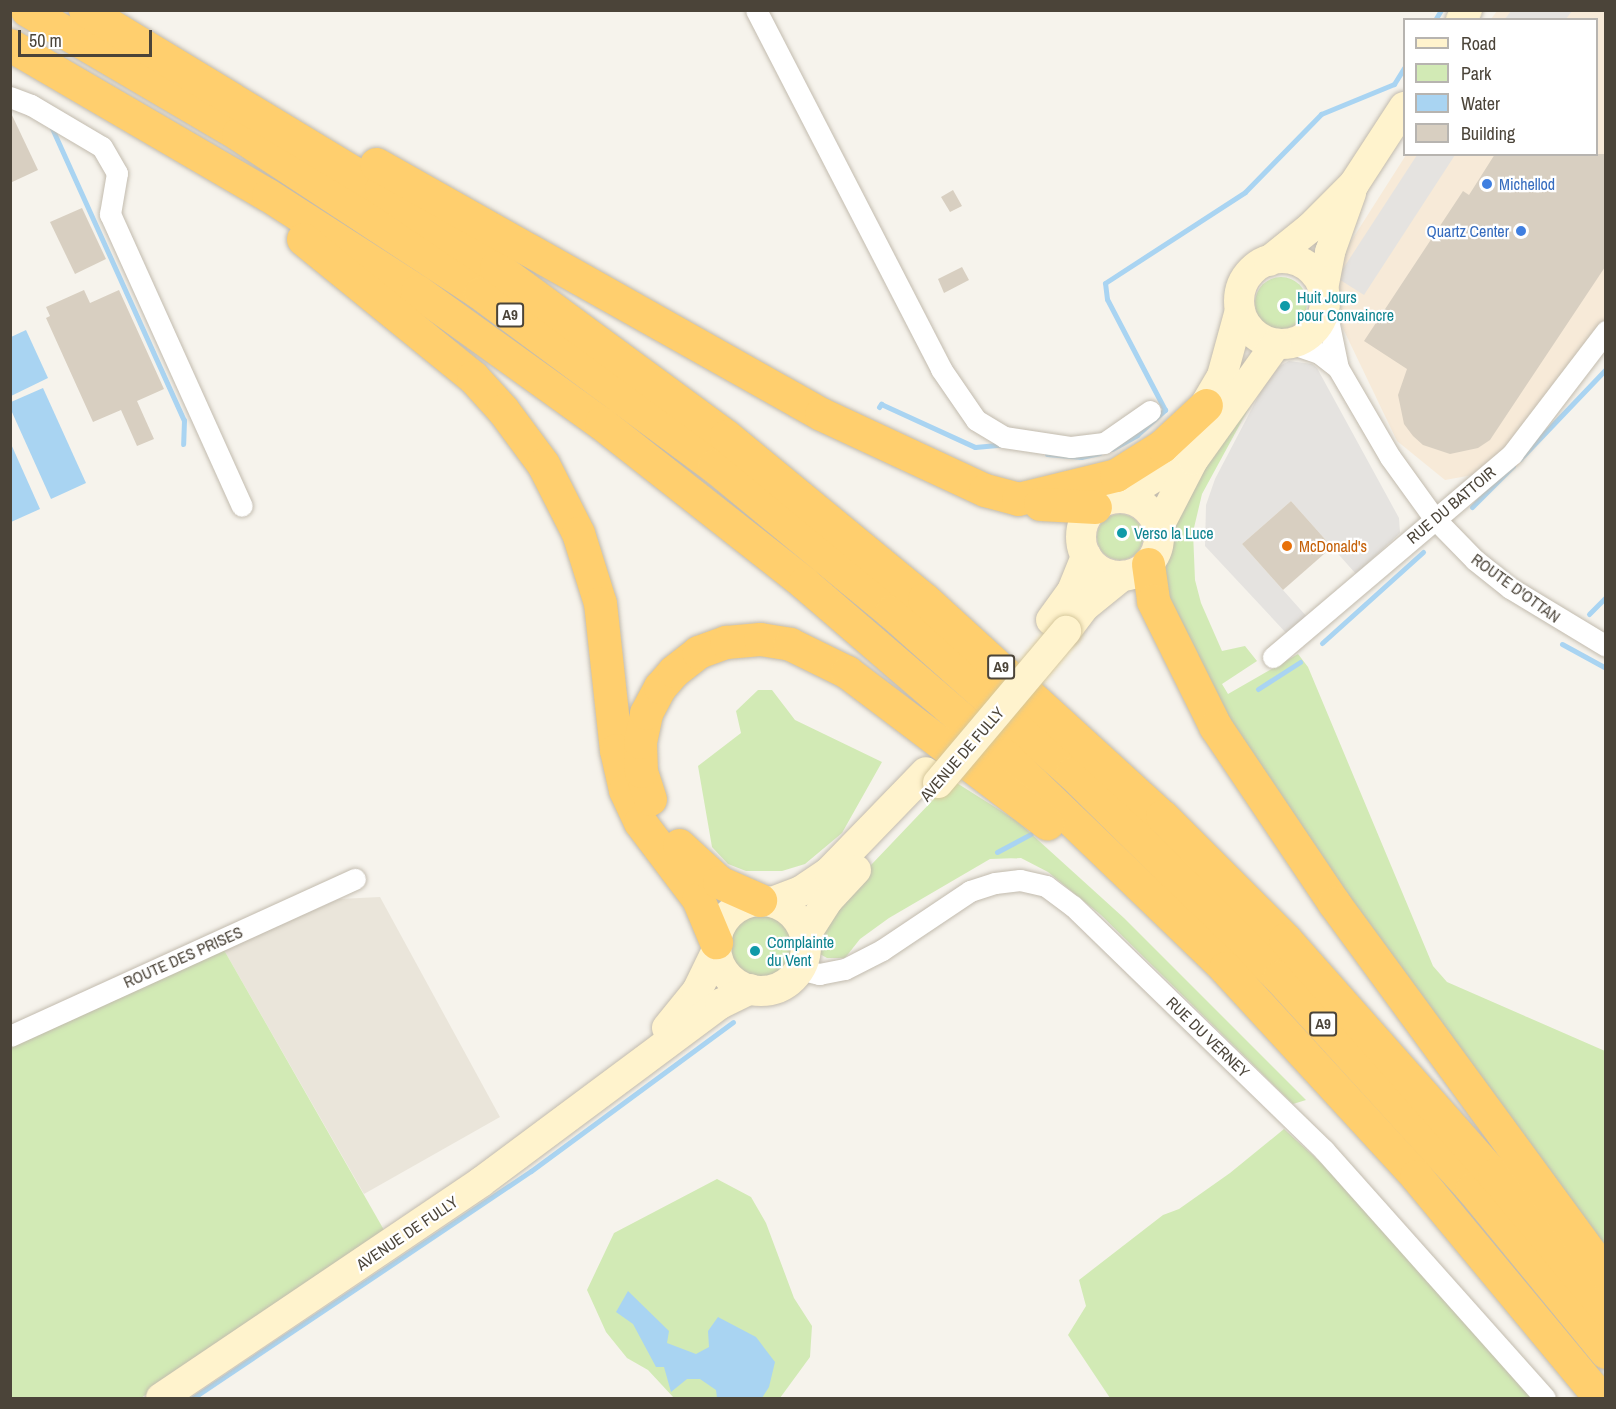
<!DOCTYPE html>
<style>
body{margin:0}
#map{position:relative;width:1616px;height:1409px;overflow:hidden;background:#f6f3ec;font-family:"Archivo Narrow",sans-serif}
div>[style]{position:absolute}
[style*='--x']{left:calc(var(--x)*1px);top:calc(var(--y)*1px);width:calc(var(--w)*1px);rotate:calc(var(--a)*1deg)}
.residential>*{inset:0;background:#eae5da}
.commercial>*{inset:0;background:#f7ead8}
.green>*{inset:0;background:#d2eab5}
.round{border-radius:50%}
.parking>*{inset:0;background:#e5e3e0}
.water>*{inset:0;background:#a9d4f2}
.stream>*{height:5px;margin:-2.5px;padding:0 2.5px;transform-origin:2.5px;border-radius:2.5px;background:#a9d4f2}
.building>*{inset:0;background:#d8cfc1}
.roads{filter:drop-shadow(0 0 2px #c2bbae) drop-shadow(0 0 2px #c2bbae)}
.street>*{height:21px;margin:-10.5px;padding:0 10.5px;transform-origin:10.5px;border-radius:10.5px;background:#fff}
.secondary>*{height:30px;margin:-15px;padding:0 15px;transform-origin:15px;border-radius:15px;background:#fff3cd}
.secondary>.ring{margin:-15px;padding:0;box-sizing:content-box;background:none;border:30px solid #fff3cd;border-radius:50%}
.highway>*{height:33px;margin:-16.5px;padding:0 16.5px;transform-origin:16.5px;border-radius:16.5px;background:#ffcf6e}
.bridges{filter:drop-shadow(0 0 2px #d6c79b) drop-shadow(0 0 2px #d6c79b)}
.secondary-bridge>*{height:30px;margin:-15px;padding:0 15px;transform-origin:15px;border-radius:15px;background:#fff3cd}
.dots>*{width:16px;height:16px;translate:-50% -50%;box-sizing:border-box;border:3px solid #fff;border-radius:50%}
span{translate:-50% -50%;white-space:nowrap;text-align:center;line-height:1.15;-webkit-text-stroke:4.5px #fff;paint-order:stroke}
.shield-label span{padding:2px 4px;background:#fff;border:2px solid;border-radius:4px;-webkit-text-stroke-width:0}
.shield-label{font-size:15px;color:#4b4439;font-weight:700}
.shop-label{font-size:16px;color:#366cbe}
.left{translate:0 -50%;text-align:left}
.right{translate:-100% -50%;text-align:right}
.culture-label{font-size:16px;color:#0d838f}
.street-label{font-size:16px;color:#4b4439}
.food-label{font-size:16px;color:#c56008}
.frame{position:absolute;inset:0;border:12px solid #4b4439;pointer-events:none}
.legend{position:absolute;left:1403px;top:18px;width:195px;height:138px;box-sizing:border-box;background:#fff;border:2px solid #b7b4b0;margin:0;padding:8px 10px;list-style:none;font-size:18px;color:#4b4439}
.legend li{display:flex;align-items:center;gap:12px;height:30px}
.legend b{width:30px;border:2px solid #b7b4b0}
.scale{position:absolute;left:18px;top:30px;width:134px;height:27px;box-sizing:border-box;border:3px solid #4b4439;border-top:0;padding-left:8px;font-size:18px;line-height:21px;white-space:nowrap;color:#4b4439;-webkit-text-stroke:4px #fff;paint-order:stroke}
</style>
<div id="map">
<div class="residential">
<i style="clip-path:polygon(380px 897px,500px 1117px,364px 1194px,224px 950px,339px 899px)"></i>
</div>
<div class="commercial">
<i style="clip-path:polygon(1497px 11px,1605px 11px,1605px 350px,1517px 467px,1445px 480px,1397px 441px,1337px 316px,1339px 260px,1406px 155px,1596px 154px,1596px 20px,1491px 19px)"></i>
</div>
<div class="green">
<i class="round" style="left:1255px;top:277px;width:52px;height:52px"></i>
<i style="clip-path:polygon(1269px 371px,1202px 494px,1193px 532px,1195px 580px,1201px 603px,1222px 651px,1245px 646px,1257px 661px,1222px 684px,1228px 694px,1298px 654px,1308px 667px,1433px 966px,1447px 982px,1605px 1051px,1605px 1248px,1393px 961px,1219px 705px,1169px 608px,1164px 571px,1173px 545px,1177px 511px)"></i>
<i class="round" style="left:1097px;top:514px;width:46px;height:46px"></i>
<i style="clip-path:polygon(758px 690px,772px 690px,795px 720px,882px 762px,842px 833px,805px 864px,782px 871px,746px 871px,728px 864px,712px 847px,698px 766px,741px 733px,736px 711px)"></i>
<i style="clip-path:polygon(952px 780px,1017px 821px,1124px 918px,1306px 1100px,1293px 1104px,1101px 915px,1048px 872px,1021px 858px,990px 859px,889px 918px,860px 939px,845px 958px,827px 958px,818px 953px,814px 947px,851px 886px)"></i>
<i class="round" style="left:726px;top:912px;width:68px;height:68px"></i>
<i style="clip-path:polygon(224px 950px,384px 1230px,141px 1398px,11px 1398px,10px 1046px)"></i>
<i style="clip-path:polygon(1284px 1129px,1357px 1196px,1533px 1398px,1110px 1398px,1068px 1335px,1086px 1306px,1079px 1280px,1163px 1215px,1179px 1209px,1230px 1173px)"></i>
<i style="clip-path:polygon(717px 1179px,751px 1197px,766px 1223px,794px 1298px,812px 1326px,810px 1357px,780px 1398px,674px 1398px,648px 1370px,627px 1358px,606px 1332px,587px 1290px,614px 1233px)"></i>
</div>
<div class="parking">
<i style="clip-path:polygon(1511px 11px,1511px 10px,1572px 11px,1566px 19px,1505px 19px)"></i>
<i style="clip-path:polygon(1417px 155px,1455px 155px,1364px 295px,1337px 278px)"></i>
<i style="clip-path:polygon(1289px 361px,1312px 364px,1317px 368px,1399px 518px,1400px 533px,1356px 574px,1291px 501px,1242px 544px,1308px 618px,1288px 635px,1205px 546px,1206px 505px,1215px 479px,1272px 370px)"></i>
</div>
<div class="water">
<i style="clip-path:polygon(26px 330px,48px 378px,11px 396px,11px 337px)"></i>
<i style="clip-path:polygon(43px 388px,86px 483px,51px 499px,11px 410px,11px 402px)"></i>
<i style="clip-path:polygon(11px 444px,40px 509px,11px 522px,10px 522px)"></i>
<i style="clip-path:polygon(628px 1291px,669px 1331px,667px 1343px,696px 1354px,709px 1347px,708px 1331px,718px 1317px,756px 1337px,775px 1362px,769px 1387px,762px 1398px,717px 1398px,716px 1390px,700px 1379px,687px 1379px,671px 1392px,664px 1367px,656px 1367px,633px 1324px,616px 1312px)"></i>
</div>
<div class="stream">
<i style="--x:1435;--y:20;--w:12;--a:-59"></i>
<i style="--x:51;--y:126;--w:323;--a:65.7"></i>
<i style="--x:184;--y:420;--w:24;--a:92"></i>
<i style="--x:879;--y:407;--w:4;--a:-56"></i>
<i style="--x:881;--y:404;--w:103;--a:24.6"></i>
<i style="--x:975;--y:447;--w:25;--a:-5"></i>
<i style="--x:1112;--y:449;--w:29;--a:-29"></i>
<i style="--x:1137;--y:435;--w:38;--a:-42"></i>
<i style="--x:1165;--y:410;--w:125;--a:-117.6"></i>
<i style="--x:1107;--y:299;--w:16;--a:-97"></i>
<i style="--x:1105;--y:283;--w:167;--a:-33"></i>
<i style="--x:1245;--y:192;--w:109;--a:-45.7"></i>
<i style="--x:1321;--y:114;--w:79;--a:-22.3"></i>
<i style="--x:1394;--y:84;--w:19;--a:-58"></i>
<i style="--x:1047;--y:454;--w:34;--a:5"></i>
<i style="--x:1081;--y:457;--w:19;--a:-12"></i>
<i style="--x:1520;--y:459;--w:124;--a:-46.3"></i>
<i style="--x:1472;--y:507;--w:58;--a:-45"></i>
<i style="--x:1589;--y:614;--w:24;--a:-45"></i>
<i style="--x:1322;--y:643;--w:136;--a:-42"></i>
<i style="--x:1562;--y:644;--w:50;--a:28.6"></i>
<i style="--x:1258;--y:689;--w:50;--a:-32.7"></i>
<i style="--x:997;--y:852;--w:38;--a:-28"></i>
<i style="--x:193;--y:1398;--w:407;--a:-33.9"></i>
<i style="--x:531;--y:1171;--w:251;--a:-36.4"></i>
</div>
<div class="building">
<i style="clip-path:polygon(10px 111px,38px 170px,10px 183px)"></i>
<i style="clip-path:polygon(1495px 154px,1605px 154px,1605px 267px,1490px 440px,1478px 448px,1450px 454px,1423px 445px,1413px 436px,1404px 424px,1398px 395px,1407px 369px,1364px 341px,1463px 191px,1469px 195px)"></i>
<i style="clip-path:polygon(953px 190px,962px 206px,950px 212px,941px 197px)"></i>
<i style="clip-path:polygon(82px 208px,106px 259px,75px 274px,50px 222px)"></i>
<i style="clip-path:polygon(962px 267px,969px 280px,944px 293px,938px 279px)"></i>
<i style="clip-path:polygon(84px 290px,90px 303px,119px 290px,164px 389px,137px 401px,154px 439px,137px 446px,121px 410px,93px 422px,46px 318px,50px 316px,46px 307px)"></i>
<i style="clip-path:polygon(1291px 501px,1332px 547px,1283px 590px,1242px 544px)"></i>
</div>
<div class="roads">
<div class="street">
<i style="--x:756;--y:10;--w:404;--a:62.7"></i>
<i style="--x:941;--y:369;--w:62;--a:55.5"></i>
<i style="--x:976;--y:420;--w:33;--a:31"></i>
<i style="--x:1004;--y:437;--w:68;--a:8.5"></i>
<i style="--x:1071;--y:447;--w:33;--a:-7"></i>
<i style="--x:1104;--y:443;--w:56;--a:-34.8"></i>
<i style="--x:10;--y:97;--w:22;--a:21"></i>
<i style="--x:31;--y:105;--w:82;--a:30.6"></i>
<i style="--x:102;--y:147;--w:30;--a:60"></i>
<i style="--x:117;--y:173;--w:42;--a:99.7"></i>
<i style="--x:110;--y:214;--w:320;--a:65.7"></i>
<i style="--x:1324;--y:300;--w:69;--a:78.4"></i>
<i style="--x:1338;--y:368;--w:103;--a:59.7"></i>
<i style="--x:1390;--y:457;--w:75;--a:54.2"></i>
<i style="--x:1434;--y:518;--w:59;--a:45.7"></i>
<i style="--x:1475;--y:560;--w:45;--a:38.7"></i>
<i style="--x:1510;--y:588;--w:112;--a:31.1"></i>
<i style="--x:1290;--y:343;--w:31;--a:19"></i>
<i style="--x:1319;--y:353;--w:24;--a:38"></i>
<i style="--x:1273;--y:657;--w:314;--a:-40.3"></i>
<i style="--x:1512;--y:454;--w:155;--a:-52.6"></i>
<i style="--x:799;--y:969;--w:21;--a:14"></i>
<i style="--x:819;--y:974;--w:26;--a:-11"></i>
<i style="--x:845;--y:969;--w:42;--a:-27.2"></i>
<i style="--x:882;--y:950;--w:106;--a:-33.8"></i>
<i style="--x:970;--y:891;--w:26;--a:-18"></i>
<i style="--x:995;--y:883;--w:25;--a:-7"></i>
<i style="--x:1020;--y:880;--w:27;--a:13"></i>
<i style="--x:1046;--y:886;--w:34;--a:37"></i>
<i style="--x:1073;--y:906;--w:350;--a:44.2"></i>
<i style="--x:1324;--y:1150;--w:332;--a:48.3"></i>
<i style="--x:10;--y:1036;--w:379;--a:-24.5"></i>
</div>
<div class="secondary">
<i style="--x:1461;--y:20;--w:12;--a:-59"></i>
<i class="ring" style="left:1239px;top:258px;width:56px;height:56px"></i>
<i style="--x:1269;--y:261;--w:53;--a:-38.8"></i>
<i style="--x:1310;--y:228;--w:62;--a:-45"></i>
<i style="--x:1354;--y:184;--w:92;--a:-57"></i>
<i style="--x:1323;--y:289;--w:38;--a:-79"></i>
<i style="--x:1330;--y:252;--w:63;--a:-70.4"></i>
<i style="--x:1121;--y:498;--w:40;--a:-32"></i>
<i style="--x:1155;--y:477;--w:37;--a:-49"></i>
<i style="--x:1179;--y:449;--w:85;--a:-59.5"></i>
<i style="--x:1222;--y:376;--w:68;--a:-74.7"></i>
<i class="ring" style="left:1081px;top:498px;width:48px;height:48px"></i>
<i style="--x:1158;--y:528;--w:76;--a:-62.8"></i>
<i style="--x:1193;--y:460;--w:143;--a:-54.4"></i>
<i style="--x:1051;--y:620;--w:36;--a:-54"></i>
<i style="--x:1072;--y:591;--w:38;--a:-68"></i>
<i style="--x:1066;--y:631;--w:31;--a:-53"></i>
<i style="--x:1085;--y:606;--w:48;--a:-39"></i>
<i class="ring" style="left:716px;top:901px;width:60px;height:60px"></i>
<i style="--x:772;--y:902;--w:31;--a:-21"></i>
<i style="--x:801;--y:891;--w:34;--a:-34"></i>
<i style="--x:829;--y:872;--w:139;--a:-45.9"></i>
<i style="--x:805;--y:936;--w:43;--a:-57.4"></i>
<i style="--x:828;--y:900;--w:41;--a:-47"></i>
<i style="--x:667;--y:1028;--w:48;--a:-51"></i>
<i style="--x:697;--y:991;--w:43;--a:-64"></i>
<i style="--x:161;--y:1398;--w:386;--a:-34"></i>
<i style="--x:481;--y:1182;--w:298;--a:-36.7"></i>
<i style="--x:720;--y:1004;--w:34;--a:-26"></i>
</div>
<div class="highway">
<i style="--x:27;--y:10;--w:245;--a:30.4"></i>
<i style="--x:238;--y:134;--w:290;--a:33.3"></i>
<i style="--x:480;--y:293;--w:291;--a:36.5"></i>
<i style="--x:714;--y:466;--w:229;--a:39.5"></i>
<i style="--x:891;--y:612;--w:242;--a:41.7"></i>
<i style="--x:1072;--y:773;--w:291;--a:44.6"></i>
<i style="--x:1279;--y:977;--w:287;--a:47.7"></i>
<i style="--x:1472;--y:1189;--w:211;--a:50.6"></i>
<i style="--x:85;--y:10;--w:346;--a:31.2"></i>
<i style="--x:381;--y:189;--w:139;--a:34.1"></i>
<i style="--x:496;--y:267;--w:285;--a:36.3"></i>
<i style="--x:726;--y:436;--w:256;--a:39.5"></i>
<i style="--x:924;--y:599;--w:322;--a:42.4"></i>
<i style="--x:1162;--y:816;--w:174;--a:45"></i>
<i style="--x:1285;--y:939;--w:315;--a:48.5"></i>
<i style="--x:1494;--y:1175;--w:175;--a:50.1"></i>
<i style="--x:10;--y:45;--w:298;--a:30.2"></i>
<i style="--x:268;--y:195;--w:177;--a:32.8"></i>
<i style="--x:417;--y:291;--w:226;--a:35.7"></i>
<i style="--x:601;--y:423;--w:258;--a:38.2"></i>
<i style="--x:804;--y:583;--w:264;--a:40.7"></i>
<i style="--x:1004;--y:755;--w:307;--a:43.9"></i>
<i style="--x:1225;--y:968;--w:282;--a:47.4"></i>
<i style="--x:1416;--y:1176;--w:288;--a:50.3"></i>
<i style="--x:376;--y:164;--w:510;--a:29.33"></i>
<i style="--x:821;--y:414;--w:181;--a:24.9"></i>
<i style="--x:985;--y:490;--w:34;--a:15"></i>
<i style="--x:1018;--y:499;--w:101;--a:-13.8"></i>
<i style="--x:1116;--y:475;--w:54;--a:-32.2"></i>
<i style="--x:1162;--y:446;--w:60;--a:-43"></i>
<i style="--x:303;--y:239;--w:219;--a:39.1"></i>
<i style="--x:473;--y:377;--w:45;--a:47.7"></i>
<i style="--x:503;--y:410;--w:67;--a:53.5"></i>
<i style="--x:543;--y:464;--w:77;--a:63.1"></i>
<i style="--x:578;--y:533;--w:73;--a:72.6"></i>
<i style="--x:600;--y:603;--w:148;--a:83.8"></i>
<i style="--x:616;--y:750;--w:41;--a:77.3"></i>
<i style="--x:625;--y:790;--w:35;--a:65"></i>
<i style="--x:640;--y:822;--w:96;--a:53"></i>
<i style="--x:698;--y:899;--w:47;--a:67.3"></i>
<i style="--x:1040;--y:504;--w:55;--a:3.1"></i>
<i style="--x:1148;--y:564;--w:37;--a:82"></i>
<i style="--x:1153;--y:601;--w:140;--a:63.6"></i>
<i style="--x:1215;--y:726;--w:213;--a:56.1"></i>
<i style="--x:1334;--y:903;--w:461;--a:53.8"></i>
<i style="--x:650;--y:799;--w:29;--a:-108"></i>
<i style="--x:641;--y:771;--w:29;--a:-92"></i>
<i style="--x:640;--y:742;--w:30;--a:-78"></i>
<i style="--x:646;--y:713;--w:30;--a:-62"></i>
<i style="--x:660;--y:687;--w:21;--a:-49"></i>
<i style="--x:674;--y:671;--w:31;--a:-38"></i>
<i style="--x:698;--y:652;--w:30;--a:-20"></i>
<i style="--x:726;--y:642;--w:34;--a:-5"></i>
<i style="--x:760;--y:639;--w:30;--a:9"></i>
<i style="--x:790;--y:644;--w:64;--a:26.2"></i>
<i style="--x:847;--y:672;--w:251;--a:37.1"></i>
<i style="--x:679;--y:845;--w:54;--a:42.8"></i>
<i style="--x:719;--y:882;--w:45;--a:23.7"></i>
</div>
</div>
<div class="bridges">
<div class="secondary-bridge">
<i style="--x:938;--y:783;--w:199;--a:-49.9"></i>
</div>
</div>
<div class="dots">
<i style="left:1487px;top:184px;background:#3f7fe0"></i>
<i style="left:1521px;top:231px;background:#3f7fe0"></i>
<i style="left:1285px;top:306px;background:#0f9aa8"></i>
<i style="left:1122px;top:533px;background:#0f9aa8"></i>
<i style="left:1287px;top:546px;background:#e8710a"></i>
<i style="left:755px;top:951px;background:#0f9aa8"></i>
</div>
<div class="shield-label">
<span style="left:510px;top:315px">A9</span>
<span style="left:1001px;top:667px">A9</span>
<span style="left:1323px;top:1024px">A9</span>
</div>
<div class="shop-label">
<span class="left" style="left:1499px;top:184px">Michellod</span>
<span class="right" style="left:1509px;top:231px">Quartz Center</span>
</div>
<div class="culture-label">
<span class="left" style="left:1297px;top:306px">Huit Jours<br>pour Convaincre</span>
<span class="left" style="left:1134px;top:533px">Verso la Luce</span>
<span class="left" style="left:767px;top:951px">Complainte<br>du Vent</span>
</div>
<div class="street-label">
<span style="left:1451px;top:505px;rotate:-40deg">RUE DU BATTOIR</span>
<span style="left:1516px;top:588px;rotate:36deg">ROUTE D'OTTAN</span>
<span style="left:962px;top:754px;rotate:-49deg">AVENUE DE FULLY</span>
<span style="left:183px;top:957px;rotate:-24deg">ROUTE DES PRISES</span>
<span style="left:1208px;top:1037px;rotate:44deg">RUE DU VERNEY</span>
<span style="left:407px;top:1233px;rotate:-34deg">AVENUE DE FULLY</span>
</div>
<div class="food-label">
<span class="left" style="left:1299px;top:546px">McDonald's</span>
</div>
<div class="frame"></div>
<ul class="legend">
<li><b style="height:8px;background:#fff3cd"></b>Road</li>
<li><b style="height:16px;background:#d2eab5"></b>Park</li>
<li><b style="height:16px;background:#a9d4f2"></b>Water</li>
<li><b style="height:16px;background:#d8cfc1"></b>Building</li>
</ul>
<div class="scale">50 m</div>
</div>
